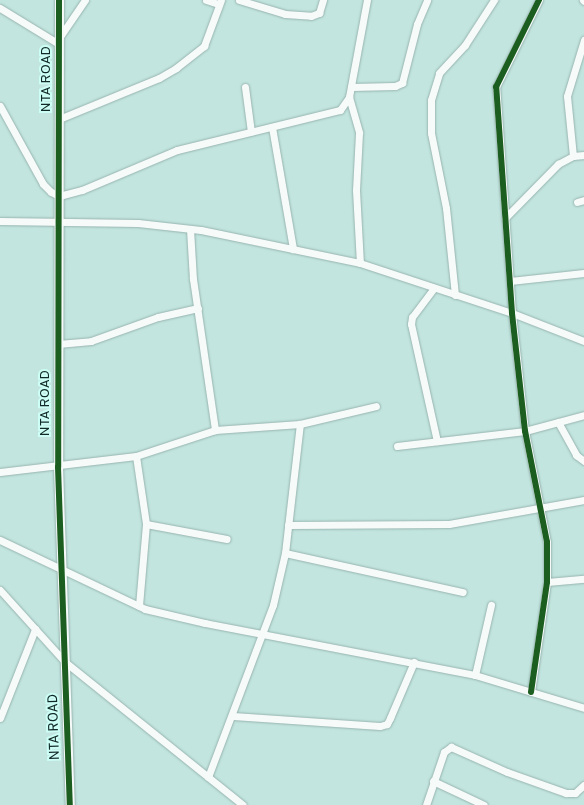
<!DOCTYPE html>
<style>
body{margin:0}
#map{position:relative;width:584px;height:805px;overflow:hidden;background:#c2e5df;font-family:Overpass,sans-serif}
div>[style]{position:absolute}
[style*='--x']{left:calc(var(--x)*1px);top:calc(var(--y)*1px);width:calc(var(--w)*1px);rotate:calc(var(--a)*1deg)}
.roads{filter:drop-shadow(0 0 1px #98b4af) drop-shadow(0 0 1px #98b4af)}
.minor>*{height:7px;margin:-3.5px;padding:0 3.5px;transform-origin:3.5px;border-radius:3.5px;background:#f6fbfa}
.tertiary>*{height:9px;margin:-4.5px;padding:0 4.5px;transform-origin:4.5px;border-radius:4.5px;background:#f6fbfa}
.cycleway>*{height:6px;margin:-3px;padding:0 3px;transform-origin:3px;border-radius:3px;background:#1b5e20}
span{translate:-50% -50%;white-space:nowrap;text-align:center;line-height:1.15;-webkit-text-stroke:4px #ccfef5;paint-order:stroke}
.street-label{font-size:14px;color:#112a27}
</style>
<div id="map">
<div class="roads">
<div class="minor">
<i style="--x:206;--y:0;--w:13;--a:18"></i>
<i style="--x:239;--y:0;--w:48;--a:16.9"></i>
<i style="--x:285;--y:14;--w:26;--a:4"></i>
<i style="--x:311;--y:16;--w:9;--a:-21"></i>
<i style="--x:319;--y:13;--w:14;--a:-73"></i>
<i style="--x:583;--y:0;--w:1;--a:45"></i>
<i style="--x:0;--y:8;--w:69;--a:31.4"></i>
<i style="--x:59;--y:38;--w:46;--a:-55.6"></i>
<i style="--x:245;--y:87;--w:45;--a:82.4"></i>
<i style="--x:351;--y:87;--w:44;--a:-1.3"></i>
<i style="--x:395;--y:86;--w:8;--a:-23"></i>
<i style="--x:402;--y:83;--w:61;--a:-75.7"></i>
<i style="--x:417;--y:24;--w:26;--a:-67"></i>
<i style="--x:349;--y:97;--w:37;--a:74"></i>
<i style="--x:359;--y:133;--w:57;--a:93"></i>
<i style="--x:356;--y:190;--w:73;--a:86.9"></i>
<i style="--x:0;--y:106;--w:89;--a:61.1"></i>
<i style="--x:43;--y:184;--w:11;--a:45"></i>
<i style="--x:51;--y:192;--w:9;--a:27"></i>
<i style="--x:59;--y:196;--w:24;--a:-15"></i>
<i style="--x:82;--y:190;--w:103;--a:-22.8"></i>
<i style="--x:177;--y:150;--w:168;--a:-13.8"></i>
<i style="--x:340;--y:110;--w:16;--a:-55"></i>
<i style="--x:349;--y:97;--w:99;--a:-79.5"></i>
<i style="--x:59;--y:119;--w:108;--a:-22.3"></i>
<i style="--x:159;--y:78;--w:20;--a:-30"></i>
<i style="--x:176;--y:68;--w:36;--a:-38"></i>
<i style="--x:204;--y:46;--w:49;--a:-69.7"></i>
<i style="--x:272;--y:127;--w:124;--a:80.2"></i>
<i style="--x:573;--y:156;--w:60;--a:-95.7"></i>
<i style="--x:567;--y:96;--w:59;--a:-73.1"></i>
<i style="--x:577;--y:202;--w:7;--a:-16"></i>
<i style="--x:505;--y:218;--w:76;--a:-45.5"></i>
<i style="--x:558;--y:164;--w:17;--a:-28"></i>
<i style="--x:573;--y:156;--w:11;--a:-5"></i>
<i style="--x:0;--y:221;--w:138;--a:0.8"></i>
<i style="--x:138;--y:223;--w:63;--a:6.3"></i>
<i style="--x:201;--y:230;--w:162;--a:11.7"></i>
<i style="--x:360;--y:263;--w:160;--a:18.2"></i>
<i style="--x:512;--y:313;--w:77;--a:21.3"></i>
<i style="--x:190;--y:229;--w:50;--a:86.6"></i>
<i style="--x:193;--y:279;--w:153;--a:81.7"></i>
<i style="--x:510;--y:281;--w:74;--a:-6.2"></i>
<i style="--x:434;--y:288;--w:36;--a:127"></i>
<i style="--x:412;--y:317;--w:7;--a:98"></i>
<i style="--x:411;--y:324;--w:120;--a:77.5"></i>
<i style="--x:455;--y:295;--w:87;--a:-95.9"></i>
<i style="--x:446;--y:208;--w:76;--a:-101.3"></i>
<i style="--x:431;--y:133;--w:33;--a:-90"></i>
<i style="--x:431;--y:100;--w:28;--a:-73"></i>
<i style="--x:439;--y:73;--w:38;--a:-47"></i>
<i style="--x:465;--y:45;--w:54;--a:-57.2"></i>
<i style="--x:58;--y:344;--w:33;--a:-5"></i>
<i style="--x:91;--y:341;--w:71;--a:-19.7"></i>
<i style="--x:158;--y:317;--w:41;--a:-12.7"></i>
<i style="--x:558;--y:422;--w:38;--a:61"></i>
<i style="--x:576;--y:455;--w:10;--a:37"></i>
<i style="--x:397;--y:446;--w:129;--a:-6.7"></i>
<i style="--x:525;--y:431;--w:61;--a:-15.2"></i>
<i style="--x:136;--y:456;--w:69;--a:81.6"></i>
<i style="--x:146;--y:524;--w:82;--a:94.9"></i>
<i style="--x:0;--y:472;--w:137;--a:-6.7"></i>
<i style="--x:136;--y:456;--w:83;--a:-18.2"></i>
<i style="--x:215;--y:430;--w:85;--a:-4"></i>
<i style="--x:300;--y:424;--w:78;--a:-13.3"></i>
<i style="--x:146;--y:524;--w:82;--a:10.5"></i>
<i style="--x:288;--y:525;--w:161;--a:-0.4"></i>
<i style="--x:449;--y:524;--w:137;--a:-10.1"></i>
<i style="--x:0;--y:540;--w:161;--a:25.4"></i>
<i style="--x:145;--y:609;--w:62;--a:13.1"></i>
<i style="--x:205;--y:623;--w:275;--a:10.9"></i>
<i style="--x:475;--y:675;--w:114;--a:16.8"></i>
<i style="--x:285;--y:553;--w:182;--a:12.4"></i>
<i style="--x:547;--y:582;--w:37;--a:-5"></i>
<i style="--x:0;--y:590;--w:97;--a:47.9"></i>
<i style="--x:65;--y:662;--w:228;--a:38.8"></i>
<i style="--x:475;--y:675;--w:72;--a:-77.1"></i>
<i style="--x:531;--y:692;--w:111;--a:-81.7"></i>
<i style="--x:547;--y:582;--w:40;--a:-90"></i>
<i style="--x:547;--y:542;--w:113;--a:-101.2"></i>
<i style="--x:525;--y:431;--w:119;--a:-96.3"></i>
<i style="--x:512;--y:313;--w:227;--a:-94"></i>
<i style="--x:496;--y:87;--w:97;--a:-63.7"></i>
<i style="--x:233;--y:716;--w:147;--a:3.9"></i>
<i style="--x:380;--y:726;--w:7;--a:-16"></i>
<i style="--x:387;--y:724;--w:7;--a:-63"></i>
<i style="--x:390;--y:718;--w:61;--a:-66.8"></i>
<i style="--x:0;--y:718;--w:96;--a:-68.5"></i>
<i style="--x:208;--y:777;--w:184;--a:-69.3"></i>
<i style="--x:273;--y:605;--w:53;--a:-77"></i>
<i style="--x:285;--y:553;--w:130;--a:-83.4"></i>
<i style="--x:433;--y:781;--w:56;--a:25.2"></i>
<i style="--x:426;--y:805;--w:56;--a:-71.2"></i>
<i style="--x:444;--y:752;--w:9;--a:-36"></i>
<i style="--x:451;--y:747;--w:61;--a:24.1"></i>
<i style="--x:507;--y:772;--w:63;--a:19.6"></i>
<i style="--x:566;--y:793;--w:9;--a:0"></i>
<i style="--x:575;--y:793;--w:12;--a:-42"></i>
</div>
<div class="tertiary">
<i style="--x:59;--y:0;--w:467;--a:90.1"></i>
<i style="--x:58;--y:467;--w:338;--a:88"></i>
</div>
</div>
<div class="cycleway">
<i style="--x:59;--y:0;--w:467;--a:90.1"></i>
<i style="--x:58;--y:467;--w:338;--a:88"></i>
<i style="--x:531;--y:692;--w:111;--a:-81.7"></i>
<i style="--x:547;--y:582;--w:40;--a:-90"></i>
<i style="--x:547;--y:542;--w:113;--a:-101.2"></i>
<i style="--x:525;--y:431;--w:119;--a:-96.3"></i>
<i style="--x:512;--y:313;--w:227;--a:-94"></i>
<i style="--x:496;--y:87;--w:97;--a:-63.7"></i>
</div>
<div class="street-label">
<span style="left:47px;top:79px;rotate:-90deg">NTA ROAD</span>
<span style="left:46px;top:403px;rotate:-90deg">NTA ROAD</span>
<span style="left:55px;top:727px;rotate:-92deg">NTA ROAD</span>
</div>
</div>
